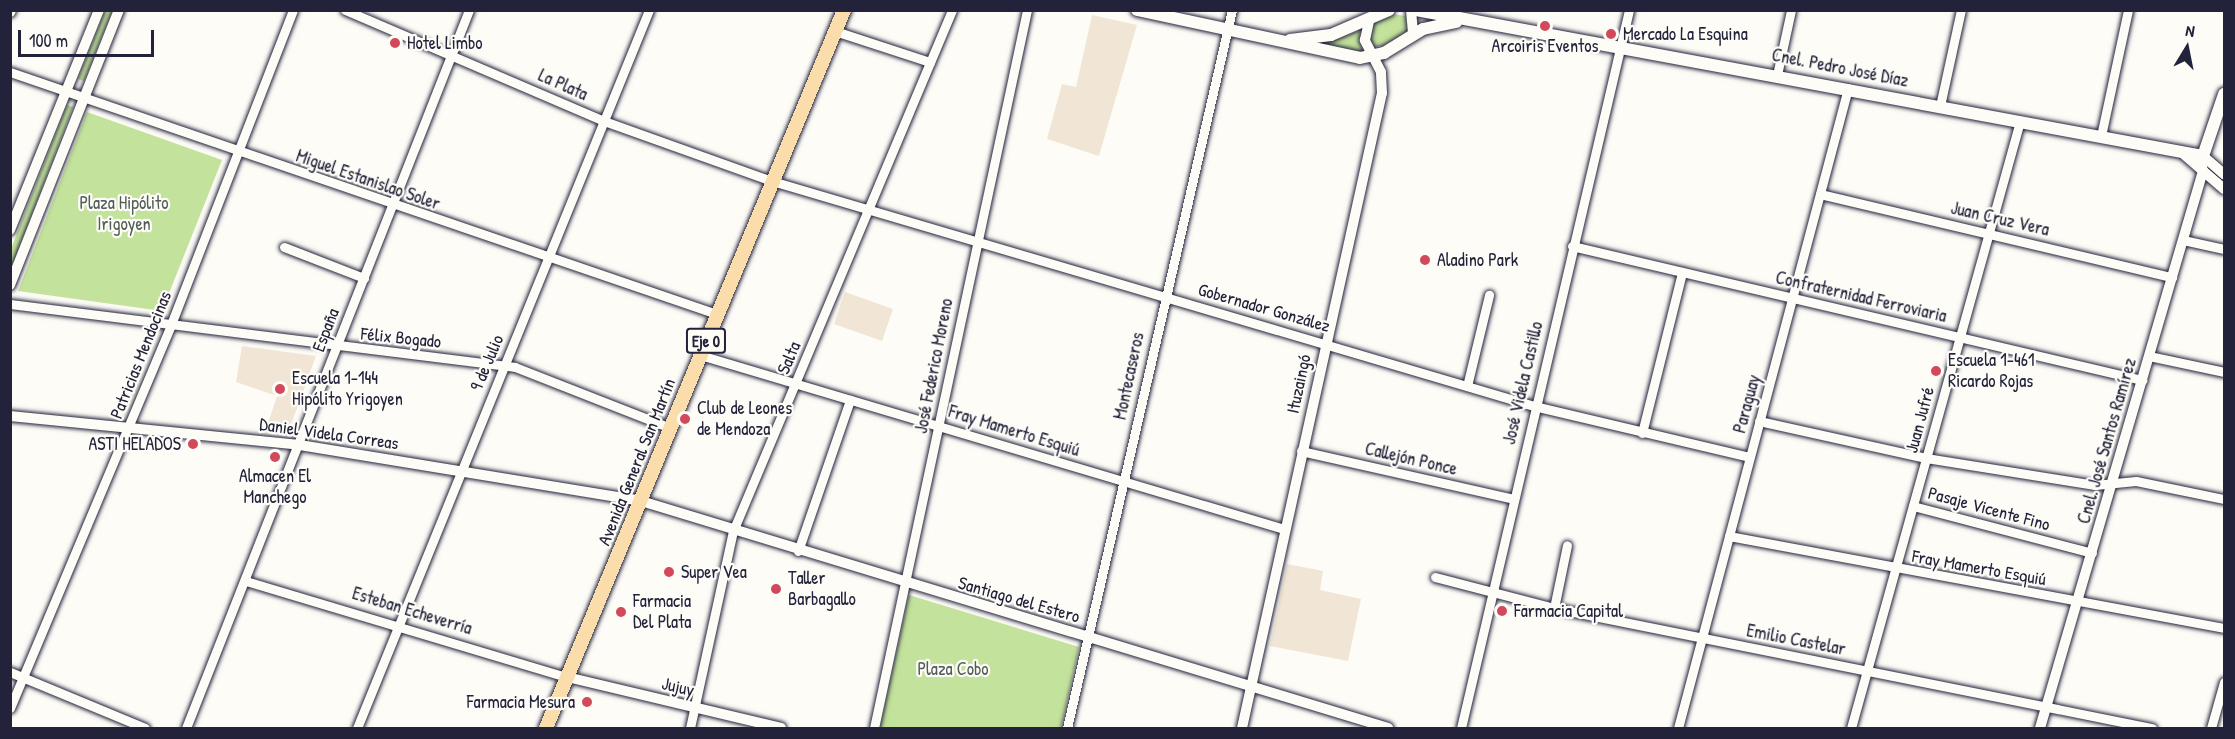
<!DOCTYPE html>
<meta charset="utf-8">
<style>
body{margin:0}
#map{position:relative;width:2235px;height:739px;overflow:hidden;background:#fdfcf7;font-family:"Patrick Hand",sans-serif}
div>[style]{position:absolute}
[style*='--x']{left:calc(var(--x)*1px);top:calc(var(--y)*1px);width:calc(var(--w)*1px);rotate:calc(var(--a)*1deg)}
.built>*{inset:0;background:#f1e6d5}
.green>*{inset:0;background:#c3e29b}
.roads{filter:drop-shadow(0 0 2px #22223b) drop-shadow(0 0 2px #22223b)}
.minor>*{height:9px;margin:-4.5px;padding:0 4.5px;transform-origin:4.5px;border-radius:4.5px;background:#fdfcf7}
.tertiary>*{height:10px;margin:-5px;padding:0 5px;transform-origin:5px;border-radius:5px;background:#fdfcf7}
.secondary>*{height:12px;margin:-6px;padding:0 6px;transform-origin:6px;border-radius:6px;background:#fdfcf7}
.primary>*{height:14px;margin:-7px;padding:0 7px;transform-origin:7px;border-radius:7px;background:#faddab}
.dots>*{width:16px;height:16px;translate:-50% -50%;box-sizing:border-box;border:3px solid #fdfcf7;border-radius:50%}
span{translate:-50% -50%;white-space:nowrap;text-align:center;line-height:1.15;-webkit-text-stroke:4.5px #fdfcf7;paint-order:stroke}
.shield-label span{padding:2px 4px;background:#fdfcf7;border:2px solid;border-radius:4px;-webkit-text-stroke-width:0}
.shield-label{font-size:16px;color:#22223b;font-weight:700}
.poi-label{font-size:18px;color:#22223b}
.left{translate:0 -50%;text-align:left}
.right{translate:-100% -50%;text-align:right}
.street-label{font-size:18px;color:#22223b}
.park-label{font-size:18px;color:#525c58}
.frame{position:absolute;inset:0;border:12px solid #22223b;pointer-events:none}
.north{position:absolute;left:2157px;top:18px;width:60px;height:60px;-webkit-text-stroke:4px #fdfcf7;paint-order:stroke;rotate:10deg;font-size:16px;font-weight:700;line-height:24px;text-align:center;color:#22223b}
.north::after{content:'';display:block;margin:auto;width:21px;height:27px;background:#22223b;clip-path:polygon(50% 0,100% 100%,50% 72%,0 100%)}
.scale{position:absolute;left:18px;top:30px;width:136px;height:27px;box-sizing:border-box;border:3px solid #22223b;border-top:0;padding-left:8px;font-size:18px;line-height:21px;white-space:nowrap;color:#22223b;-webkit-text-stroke:4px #fdfcf7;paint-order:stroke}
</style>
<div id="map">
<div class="built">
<i style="clip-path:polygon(1092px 15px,1137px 25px,1099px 156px,1047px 139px,1062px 84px,1076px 87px)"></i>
<i style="clip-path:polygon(845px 292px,893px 309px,882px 341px,834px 324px)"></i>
<i style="clip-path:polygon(242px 346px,316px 356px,287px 436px,266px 429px,277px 396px,236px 382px)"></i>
<i style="clip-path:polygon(1287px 564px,1323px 571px,1320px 590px,1361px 599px,1348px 661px,1270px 646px)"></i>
</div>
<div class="green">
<i style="clip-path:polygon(105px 11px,112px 11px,84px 81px,78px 79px)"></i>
<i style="clip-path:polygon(1391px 14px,1406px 16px,1407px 31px,1387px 46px,1374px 46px,1368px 36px,1374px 22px)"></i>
<i style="clip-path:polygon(1359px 31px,1362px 52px,1313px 43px,1341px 37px)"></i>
<i style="clip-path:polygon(67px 105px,73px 107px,11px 269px,11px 249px)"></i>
<i style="clip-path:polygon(87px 112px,222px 160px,162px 311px,18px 291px)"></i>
<i style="clip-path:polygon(909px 595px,1079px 647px,1061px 728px,880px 728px)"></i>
</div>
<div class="roads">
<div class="minor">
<i style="--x:345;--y:10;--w:282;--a:23.2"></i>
<i style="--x:604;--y:121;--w:178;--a:19.7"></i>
<i style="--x:772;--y:181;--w:795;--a:16.45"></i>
<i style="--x:1534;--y:406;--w:221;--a:13.3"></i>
<i style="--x:10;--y:12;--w:2;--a:-63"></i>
<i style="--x:835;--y:31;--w:100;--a:18.1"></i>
<i style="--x:10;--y:72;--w:747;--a:18.9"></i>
<i style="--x:1777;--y:75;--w:66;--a:-77.8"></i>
<i style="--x:1940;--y:106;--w:98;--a:-77.7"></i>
<i style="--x:2101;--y:136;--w:129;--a:-77.9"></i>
<i style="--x:1820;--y:194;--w:362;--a:13.3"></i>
<i style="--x:2183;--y:240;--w:42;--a:12.4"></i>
<i style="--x:1572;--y:246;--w:586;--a:13.23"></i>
<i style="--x:284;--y:247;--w:86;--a:21.2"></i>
<i style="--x:10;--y:304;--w:509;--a:7.11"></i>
<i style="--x:515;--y:367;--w:168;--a:21.4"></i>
<i style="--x:700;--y:355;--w:609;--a:16.59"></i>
<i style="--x:2149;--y:356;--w:77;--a:12"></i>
<i style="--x:1467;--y:386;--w:94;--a:-76.4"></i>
<i style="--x:1759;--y:421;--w:171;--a:12.5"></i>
<i style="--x:1926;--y:458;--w:171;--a:9.1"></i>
<i style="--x:2095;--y:485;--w:41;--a:-5.6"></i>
<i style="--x:2136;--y:481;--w:90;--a:11.6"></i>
<i style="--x:1642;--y:433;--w:166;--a:-76"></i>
<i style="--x:1301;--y:451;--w:218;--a:12.7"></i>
<i style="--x:1913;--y:506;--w:185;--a:14.7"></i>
<i style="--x:1729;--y:536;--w:503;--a:10.53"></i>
<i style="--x:798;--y:551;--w:160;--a:-71"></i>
<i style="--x:1435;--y:577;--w:123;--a:14.6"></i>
<i style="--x:1554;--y:608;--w:610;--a:11.35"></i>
<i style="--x:246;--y:581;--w:335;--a:16.7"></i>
<i style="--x:1554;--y:608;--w:64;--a:-78.3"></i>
<i style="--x:10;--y:672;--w:146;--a:22.5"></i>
<i style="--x:10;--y:708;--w:413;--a:-67.2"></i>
<i style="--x:170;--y:327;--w:340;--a:-68.8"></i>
<i style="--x:186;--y:728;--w:772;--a:-68.49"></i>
<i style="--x:357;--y:728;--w:775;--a:-67.87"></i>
<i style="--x:690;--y:728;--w:202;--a:-77.7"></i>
<i style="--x:733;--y:531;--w:565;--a:-67.2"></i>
<i style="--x:874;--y:728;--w:734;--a:-77.97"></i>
<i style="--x:1067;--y:728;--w:737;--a:-77.06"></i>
<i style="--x:1461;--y:728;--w:737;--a:-76.83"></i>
<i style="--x:1678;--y:728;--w:662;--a:-75.12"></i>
<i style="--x:1851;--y:728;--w:630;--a:-74.44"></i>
<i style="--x:2211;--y:728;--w:48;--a:-74.2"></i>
</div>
<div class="tertiary">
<i style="--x:1411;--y:10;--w:24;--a:85"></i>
<i style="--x:2180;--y:151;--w:58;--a:40.8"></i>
<i style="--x:2203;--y:156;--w:28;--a:41"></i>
<i style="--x:10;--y:230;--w:237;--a:-68"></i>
<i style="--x:10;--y:285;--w:296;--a:-68.4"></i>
<i style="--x:10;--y:416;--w:291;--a:5.7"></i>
<i style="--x:300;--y:445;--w:346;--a:9.3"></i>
<i style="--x:641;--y:501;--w:781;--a:16.9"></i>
<i style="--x:567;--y:677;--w:220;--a:13.4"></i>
<i style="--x:1242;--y:728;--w:650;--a:-77.57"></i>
<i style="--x:1382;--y:93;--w:21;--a:-93"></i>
<i style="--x:1381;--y:72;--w:36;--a:-117"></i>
<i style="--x:1365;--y:40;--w:19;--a:-78"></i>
<i style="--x:2040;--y:728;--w:580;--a:-73.69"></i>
<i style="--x:2203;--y:171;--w:9;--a:-103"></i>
</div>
<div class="secondary">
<i style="--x:1137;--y:10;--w:228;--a:12.1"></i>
<i style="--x:1360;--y:58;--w:25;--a:-12"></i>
<i style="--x:1384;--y:53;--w:46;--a:-31.6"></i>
<i style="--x:1423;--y:29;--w:34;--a:-12"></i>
<i style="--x:1416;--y:10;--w:800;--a:10.51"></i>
<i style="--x:1290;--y:40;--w:41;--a:-7"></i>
<i style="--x:1331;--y:35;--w:63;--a:-23.3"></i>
<i style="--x:2201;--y:162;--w:72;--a:-71.3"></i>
</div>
<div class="primary">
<i style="--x:546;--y:728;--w:777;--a:-67.46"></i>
</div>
</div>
<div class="dots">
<i style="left:1545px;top:26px;background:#d1495b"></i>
<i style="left:1611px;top:34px;background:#d1495b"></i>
<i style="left:395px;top:43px;background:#d1495b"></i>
<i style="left:1425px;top:260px;background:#d1495b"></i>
<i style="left:1936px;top:371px;background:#d1495b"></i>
<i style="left:280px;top:389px;background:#d1495b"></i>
<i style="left:685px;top:419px;background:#d1495b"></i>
<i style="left:193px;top:444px;background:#d1495b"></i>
<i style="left:275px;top:457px;background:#d1495b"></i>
<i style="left:669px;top:572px;background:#d1495b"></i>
<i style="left:776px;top:589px;background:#d1495b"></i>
<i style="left:1502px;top:611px;background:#d1495b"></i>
<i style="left:621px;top:612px;background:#d1495b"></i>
<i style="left:587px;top:702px;background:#d1495b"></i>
</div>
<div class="shield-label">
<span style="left:706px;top:341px">Eje 0</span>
</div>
<div class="poi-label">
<span class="left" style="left:1623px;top:34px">Mercado La Esquina</span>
<span class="left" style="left:407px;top:43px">Hotel Limbo</span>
<span style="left:1545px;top:46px">Arcoiris Eventos</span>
<span class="left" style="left:1437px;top:260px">Aladino Park</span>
<span class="left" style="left:1948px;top:371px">Escuela 1-461<br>Ricardo Rojas</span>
<span class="left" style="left:292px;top:389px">Escuela 1-144<br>Hipólito Yrigoyen</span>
<span class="left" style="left:697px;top:419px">Club de Leones<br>de Mendoza</span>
<span class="right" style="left:181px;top:444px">ASTI HELADOS</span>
<span style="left:275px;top:487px">Almacen El<br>Manchego</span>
<span class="left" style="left:681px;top:572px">Super Vea</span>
<span class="left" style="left:788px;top:589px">Taller<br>Barbagallo</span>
<span class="left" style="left:633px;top:612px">Farmacia<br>Del Plata</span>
<span class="left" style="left:1514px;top:611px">Farmacia Capital</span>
<span class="right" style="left:575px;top:702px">Farmacia Mesura</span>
</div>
<div class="street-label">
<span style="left:1840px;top:68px;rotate:11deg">Cnel. Pedro José Díaz</span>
<span style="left:563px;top:85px;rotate:24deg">La Plata</span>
<span style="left:368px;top:180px;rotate:19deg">Miguel Estanislao Soler</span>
<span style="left:2000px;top:219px;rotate:13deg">Juan Cruz Vera</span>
<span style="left:1861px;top:297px;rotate:13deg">Confraternidad Ferroviaria</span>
<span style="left:1264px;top:308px;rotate:16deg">Gobernador González</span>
<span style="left:326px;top:330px;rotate:-69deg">España</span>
<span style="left:401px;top:338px;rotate:6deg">Félix Bogado</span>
<span style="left:141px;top:355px;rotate:-68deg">Patricias Mendocinas</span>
<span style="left:789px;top:358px;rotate:-67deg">Salta</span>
<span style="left:487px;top:363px;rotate:-67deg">9 de Julio</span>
<span style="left:934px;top:366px;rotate:-79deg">José Federico Moreno</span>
<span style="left:1129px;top:376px;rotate:-78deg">Montecaseros</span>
<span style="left:1523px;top:383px;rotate:-77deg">José Videla Castillo</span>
<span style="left:1299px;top:384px;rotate:-78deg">Ituzaingó</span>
<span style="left:1747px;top:404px;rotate:-75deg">Paraguay</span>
<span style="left:1920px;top:420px;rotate:-75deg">Juan Jufré</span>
<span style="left:1014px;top:431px;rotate:17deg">Fray Mamerto Esquiú</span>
<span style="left:329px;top:434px;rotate:8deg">Daniel Videla Correas</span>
<span style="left:2107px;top:441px;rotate:-74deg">Cnel. José Santos Ramírez</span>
<span style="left:1411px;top:459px;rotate:13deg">Callejón Ponce</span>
<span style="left:637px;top:462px;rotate:-68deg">Avenida General San Martín</span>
<span style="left:1989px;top:509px;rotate:15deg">Pasaje Vicente Fino</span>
<span style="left:1979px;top:568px;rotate:10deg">Fray Mamerto Esquiú</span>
<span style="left:1019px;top:600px;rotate:16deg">Santiago del Estero</span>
<span style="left:412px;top:611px;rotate:17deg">Esteban Echeverría</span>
<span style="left:1796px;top:640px;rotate:11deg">Emilio Castelar</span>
<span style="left:678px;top:687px;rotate:13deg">Jujuy</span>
</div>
<div class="park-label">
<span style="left:124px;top:214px">Plaza Hipólito<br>Irigoyen</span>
<span style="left:953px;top:669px">Plaza Cobo</span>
</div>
<div class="frame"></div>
<div class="north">N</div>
<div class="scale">100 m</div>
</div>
